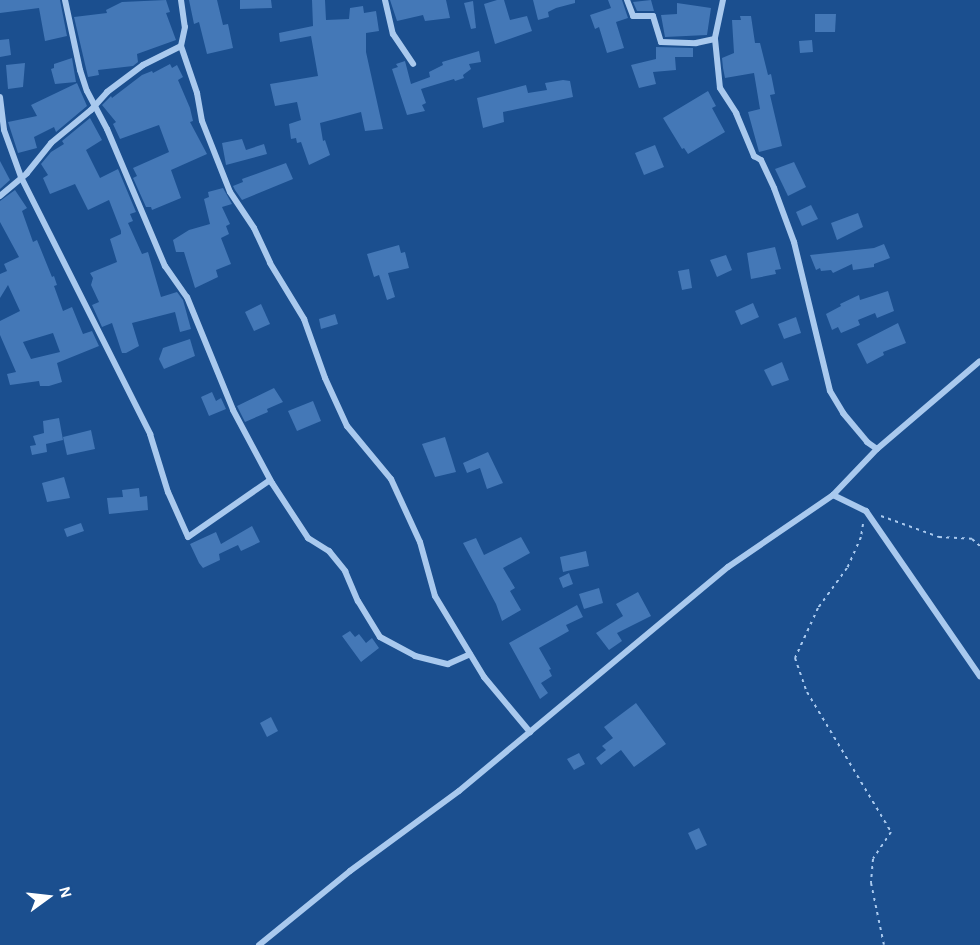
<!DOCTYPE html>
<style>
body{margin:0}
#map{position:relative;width:980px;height:945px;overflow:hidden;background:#1b4f8f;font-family:"Alegreya Sans",sans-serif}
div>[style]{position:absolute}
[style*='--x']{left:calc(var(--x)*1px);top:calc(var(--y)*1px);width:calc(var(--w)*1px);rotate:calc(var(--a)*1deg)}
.building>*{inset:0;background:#4478b7}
.path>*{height:2px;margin-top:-1px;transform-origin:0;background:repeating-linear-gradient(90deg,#a9c9ee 0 3px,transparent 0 7.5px)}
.street>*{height:6px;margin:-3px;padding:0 3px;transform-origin:3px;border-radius:3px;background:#a9c9ee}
span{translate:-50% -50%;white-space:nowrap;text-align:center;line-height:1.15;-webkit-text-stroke:4.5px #1b4f8f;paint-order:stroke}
.north{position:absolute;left:18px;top:867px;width:60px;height:60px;-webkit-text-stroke:4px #1b4f8f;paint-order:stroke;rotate:75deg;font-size:16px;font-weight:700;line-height:24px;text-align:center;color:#fff}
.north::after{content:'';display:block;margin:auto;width:21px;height:27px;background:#fff;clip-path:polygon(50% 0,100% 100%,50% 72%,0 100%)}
</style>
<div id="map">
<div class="building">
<i style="clip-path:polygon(0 0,60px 0,67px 36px,45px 41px,39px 8px,0 13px)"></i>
<i style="clip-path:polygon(166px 0,170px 12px,166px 13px,176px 40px,137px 54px,138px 62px,133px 66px,98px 70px,99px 75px,88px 77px,74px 17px,107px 13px,106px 10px,122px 2px)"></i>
<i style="clip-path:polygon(189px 0,217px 0,223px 25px,228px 24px,233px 48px,207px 54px,199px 22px,194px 24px)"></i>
<i style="clip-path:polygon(240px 0,271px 0,272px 8px,240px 9px)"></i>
<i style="clip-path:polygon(312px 0,325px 0,326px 20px,349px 19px,350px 8px,363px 6px,364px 13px,376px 11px,379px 31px,366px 33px,366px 52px,383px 129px,365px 131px,361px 112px,320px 123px,323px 141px,325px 140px,330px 155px,309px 165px,301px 142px,297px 143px,296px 138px,291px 139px,289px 124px,301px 120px,297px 102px,275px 106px,270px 84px,318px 76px,311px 36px,280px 42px,279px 33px,313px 26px)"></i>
<i style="clip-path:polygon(390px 0,446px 0,450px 18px,425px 21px,423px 15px,397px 21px)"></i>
<i style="clip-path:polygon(497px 0,504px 0,510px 20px,527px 16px,532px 31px,495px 44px,484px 4px)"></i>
<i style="clip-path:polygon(533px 0,575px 0,575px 3px,556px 8px,548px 12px,549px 17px,538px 20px)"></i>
<i style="clip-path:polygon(608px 0,622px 0,628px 18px,616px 22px,624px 48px,607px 53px,599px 27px,595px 29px,590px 15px,611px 8px)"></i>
<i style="clip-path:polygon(651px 0,654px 11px,637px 11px,633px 2px)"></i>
<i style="clip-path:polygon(473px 1px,476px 28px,471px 29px,464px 3px)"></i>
<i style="clip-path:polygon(677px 3px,711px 8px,707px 35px,665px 37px,661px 15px,677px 14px)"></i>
<i style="clip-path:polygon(815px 14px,836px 14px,835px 32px,815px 32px)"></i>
<i style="clip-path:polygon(740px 16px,751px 16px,755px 43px,760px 43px,768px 75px,771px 74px,775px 94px,770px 95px,782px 146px,759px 152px,748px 112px,760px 109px,754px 73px,725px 78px,723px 68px,722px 58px,734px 53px,732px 20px,741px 20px)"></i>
<i style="clip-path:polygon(9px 39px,11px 55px,0 57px,0 40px)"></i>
<i style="clip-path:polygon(812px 40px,813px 52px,800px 53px,799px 41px)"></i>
<i style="clip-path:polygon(656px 47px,693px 48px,693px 57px,675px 57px,676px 70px,653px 72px,656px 84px,639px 88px,631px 65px,656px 59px)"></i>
<i style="clip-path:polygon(479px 51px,481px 62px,469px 64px,471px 69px,463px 75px,464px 78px,455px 81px,454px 79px,421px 89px,426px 103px,422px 105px,425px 111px,407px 115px,392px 69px,398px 67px,396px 64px,405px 61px,411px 84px,430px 77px,429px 72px,443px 65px,442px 62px)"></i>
<i style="clip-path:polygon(72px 58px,76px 82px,55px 84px,51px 69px,54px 68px,54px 64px)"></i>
<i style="clip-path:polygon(25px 63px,23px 87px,8px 89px,6px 65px)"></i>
<i style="clip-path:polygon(170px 64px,172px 68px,177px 65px,183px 77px,178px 80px,190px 108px,193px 121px,190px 122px,207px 154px,171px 170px,181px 198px,152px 210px,151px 207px,146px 207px,133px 178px,137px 176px,133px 168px,169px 152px,159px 125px,120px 139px,113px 124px,116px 122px,102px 105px,111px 96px,112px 98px,142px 75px,152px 71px,153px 73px)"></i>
<i style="clip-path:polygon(563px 80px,570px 81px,573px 97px,503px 112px,504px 122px,483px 128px,477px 98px,526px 85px,528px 93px,547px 90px,545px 83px)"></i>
<i style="clip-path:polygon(77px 83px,87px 106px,56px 132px,54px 127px,34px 137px,37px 148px,18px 153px,8px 122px,37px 116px,31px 105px)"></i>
<i style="clip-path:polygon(708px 91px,716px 106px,712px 108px,725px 132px,688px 154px,684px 148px,682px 149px,663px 118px)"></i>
<i style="clip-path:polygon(90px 118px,102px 140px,86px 150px,100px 178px,118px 169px,136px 212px,130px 214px,133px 221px,128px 223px,142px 254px,148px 252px,161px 297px,177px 292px,183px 300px,191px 329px,180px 332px,175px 312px,132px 323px,139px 346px,126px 353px,122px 353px,112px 323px,102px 327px,92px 305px,99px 302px,91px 285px,93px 278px,90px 273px,117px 262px,110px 239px,121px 234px,121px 231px,109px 200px,88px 210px,75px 184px,50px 194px,43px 178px,48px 175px,41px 164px,51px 152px,64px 144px,62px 141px)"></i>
<i style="clip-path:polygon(242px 139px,246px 150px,264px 144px,267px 154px,226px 165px,222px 143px)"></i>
<i style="clip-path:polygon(655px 145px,664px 167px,644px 175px,635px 153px)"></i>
<i style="clip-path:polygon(0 161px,10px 180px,0 189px)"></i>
<i style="clip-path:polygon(794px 162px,806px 187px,788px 196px,775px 169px)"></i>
<i style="clip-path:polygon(286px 163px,293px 179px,242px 200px,235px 190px,233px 186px,243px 182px,242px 179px)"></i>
<i style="clip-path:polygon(223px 188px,232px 204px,222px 207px,230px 224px,226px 226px,229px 234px,221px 238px,231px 264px,216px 270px,218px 277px,195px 288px,184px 252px,176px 252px,173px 240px,189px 230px,210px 224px,204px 199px,209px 197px,208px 192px)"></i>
<i style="clip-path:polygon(evenodd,15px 190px,27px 208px,22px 211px,33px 242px,37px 240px,52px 277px,54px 276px,57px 285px,54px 286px,63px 311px,72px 307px,83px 334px,92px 331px,99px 346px,57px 363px,62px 382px,49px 386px,40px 386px,39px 381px,10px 385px,7px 374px,16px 372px,0 335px,0 321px,20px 311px,8px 285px,0 298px,0 274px,7px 271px,4px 264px,19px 257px,0 222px,0 201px,15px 190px,53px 333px,60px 352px,31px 359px,23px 342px,53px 333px)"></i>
<i style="clip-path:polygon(811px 205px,818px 219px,802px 226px,796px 212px)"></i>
<i style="clip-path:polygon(858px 213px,863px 227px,837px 240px,831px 223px)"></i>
<i style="clip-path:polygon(884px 244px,890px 258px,874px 264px,874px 267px,853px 270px,852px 264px,833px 273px,831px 270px,821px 271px,820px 268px,816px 270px,810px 255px,874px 248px)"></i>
<i style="clip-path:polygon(399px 245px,401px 253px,405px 252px,409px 268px,388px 273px,395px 297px,387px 300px,379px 275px,374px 277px,367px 254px)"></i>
<i style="clip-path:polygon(775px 247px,781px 269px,775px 270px,776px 274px,751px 279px,747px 253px)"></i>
<i style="clip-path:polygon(726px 255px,732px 270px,717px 277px,710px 260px)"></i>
<i style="clip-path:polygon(689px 269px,692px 288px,682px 290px,678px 271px)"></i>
<i style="clip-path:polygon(888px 291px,894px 311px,877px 318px,875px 313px,858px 320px,860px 325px,841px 333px,838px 327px,832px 330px,826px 314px,841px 306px,840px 304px,859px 295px,860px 300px)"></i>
<i style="clip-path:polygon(753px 303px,759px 317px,741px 325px,735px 311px)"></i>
<i style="clip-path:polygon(261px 304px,270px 324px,254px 331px,245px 312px)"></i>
<i style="clip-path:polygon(335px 314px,338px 324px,321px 329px,319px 319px)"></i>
<i style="clip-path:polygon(796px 317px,801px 333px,784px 339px,778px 324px)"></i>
<i style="clip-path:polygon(898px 323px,906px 343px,883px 352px,884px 355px,867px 364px,857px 344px)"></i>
<i style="clip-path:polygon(190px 339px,195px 356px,164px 369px,159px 359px,163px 348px)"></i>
<i style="clip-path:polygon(782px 362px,789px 380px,772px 386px,764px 370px)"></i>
<i style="clip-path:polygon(274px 388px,283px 402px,267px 409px,268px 412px,245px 422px,237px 406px)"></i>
<i style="clip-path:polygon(212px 392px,216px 401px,221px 398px,226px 409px,209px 416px,201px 397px)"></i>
<i style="clip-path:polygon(313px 401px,321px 421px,297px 431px,288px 411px)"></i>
<i style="clip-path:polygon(59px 418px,63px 440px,46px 444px,47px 452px,32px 455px,30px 446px,36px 445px,33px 436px,44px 433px,43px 421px)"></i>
<i style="clip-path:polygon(91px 430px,95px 449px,67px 455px,63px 437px)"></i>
<i style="clip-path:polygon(445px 437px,456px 472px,435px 477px,422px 444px)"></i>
<i style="clip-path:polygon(488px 452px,503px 483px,487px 489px,480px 468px,467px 473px,463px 463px)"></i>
<i style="clip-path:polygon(64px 477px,70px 498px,47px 502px,42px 483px)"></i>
<i style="clip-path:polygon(139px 488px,140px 497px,147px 496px,148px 510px,109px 514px,107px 498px,123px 497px,122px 490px)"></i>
<i style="clip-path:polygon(81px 523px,84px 531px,67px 537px,64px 529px)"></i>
<i style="clip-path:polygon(252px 526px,260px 542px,241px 551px,238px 545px,219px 554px,220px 560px,203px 568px,199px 563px,190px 544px,216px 532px,221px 544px)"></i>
<i style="clip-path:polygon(521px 537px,530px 553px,503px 568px,515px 588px,510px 591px,521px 610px,502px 621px,496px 604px,463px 543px,476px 538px,484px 555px)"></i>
<i style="clip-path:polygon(586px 551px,589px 566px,563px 572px,560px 557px)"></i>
<i style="clip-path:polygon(569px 573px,573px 584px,563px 588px,559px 578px)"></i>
<i style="clip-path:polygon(599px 588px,603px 603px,584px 609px,579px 594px)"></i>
<i style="clip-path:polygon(638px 592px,651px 616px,617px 633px,622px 641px,609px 650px,596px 633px,623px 616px,616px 604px)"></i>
<i style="clip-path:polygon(577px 605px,583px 617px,566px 625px,569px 631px,539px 648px,551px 669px,549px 670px,552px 676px,541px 683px,548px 693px,540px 699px,509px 643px)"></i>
<i style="clip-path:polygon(350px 631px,355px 637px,359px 634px,366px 643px,372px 638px,379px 648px,361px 662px,342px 636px)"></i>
<i style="clip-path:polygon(636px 703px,666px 744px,634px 767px,621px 750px,601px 765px,596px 758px,606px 750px,602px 746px,613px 738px,604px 727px)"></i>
<i style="clip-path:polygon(271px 717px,278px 731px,267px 737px,260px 723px)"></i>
<i style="clip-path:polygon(579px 753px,585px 764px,574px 770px,567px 759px)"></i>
<i style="clip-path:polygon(699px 828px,707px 845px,696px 850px,688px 833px)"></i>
</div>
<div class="path">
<i style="--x:881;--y:516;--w:62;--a:19.9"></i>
<i style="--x:939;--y:537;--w:33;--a:3"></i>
<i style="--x:972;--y:539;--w:11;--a:41"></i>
<i style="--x:863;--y:524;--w:13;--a:99"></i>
<i style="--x:861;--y:537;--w:34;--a:114"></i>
<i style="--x:847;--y:568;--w:49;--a:125.9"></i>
<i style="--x:818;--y:608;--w:55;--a:114.7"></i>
<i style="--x:795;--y:658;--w:36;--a:71"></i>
<i style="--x:807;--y:692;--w:163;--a:59"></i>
<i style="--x:891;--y:832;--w:32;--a:124"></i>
<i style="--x:873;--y:859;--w:24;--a:95"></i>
<i style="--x:871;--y:883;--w:63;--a:78.2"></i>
</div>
<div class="street">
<i style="--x:65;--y:0;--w:72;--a:77.9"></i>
<i style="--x:80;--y:70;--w:22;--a:72"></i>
<i style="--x:87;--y:91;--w:43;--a:62.2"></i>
<i style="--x:107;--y:129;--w:149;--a:67.1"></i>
<i style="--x:165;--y:266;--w:38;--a:55"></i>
<i style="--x:187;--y:297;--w:122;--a:67.8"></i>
<i style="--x:233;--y:410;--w:83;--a:61.9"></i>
<i style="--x:272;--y:483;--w:66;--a:56.8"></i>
<i style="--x:308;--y:538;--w:25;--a:32"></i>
<i style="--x:329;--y:551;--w:26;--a:51"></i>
<i style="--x:345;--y:571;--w:33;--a:67"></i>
<i style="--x:358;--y:601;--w:42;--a:58.6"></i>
<i style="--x:380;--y:637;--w:40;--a:28"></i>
<i style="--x:415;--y:656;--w:34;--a:14"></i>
<i style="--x:448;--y:664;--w:24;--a:-24"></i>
<i style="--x:181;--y:0;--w:27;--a:82"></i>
<i style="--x:185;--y:27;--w:19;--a:102"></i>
<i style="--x:181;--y:46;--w:50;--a:71.2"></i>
<i style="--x:197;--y:93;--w:28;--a:80"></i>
<i style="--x:202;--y:121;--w:76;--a:68.5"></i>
<i style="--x:230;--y:192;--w:43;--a:56.3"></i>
<i style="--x:254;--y:228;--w:38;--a:65"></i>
<i style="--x:270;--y:263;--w:66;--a:58.7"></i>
<i style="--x:304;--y:319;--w:63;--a:70.4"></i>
<i style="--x:325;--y:378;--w:53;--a:65.4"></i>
<i style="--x:347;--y:426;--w:69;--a:50.3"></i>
<i style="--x:391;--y:479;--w:69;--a:65.3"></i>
<i style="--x:420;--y:542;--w:56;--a:74.5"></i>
<i style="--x:435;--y:596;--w:95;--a:58.8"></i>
<i style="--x:484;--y:677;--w:72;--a:50.1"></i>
<i style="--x:385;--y:0;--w:35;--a:77"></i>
<i style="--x:393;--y:34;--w:36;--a:56"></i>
<i style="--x:627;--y:0;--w:17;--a:69"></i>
<i style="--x:633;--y:16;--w:20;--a:0"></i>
<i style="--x:653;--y:16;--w:27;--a:73"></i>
<i style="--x:661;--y:42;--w:35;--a:2"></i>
<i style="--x:696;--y:43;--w:19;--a:-12"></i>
<i style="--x:723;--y:0;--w:40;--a:102"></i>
<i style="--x:715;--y:39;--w:49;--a:84.2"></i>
<i style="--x:720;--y:88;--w:30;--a:57"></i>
<i style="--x:736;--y:113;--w:47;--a:67.3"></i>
<i style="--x:754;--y:156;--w:8;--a:30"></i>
<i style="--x:761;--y:160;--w:31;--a:65"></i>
<i style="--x:774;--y:188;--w:58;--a:69.7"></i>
<i style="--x:794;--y:242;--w:153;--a:76.4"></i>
<i style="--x:830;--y:391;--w:26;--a:59"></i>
<i style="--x:843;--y:413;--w:38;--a:50"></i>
<i style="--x:867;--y:442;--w:12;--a:35"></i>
<i style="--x:0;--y:97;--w:33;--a:83"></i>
<i style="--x:4;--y:130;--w:50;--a:70.1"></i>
<i style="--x:21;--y:177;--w:288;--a:63.3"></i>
<i style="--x:150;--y:434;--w:61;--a:72.8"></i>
<i style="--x:168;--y:492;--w:49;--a:66"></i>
<i style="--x:188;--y:537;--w:100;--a:-34.8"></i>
<i style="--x:0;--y:196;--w:35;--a:-40"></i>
<i style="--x:27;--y:173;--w:38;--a:-51"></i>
<i style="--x:51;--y:143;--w:52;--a:-39.5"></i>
<i style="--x:91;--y:110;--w:24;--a:-48"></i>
<i style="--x:107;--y:92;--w:45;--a:-36.9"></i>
<i style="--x:143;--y:65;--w:42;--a:-26.6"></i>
<i style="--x:833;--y:495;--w:37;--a:26"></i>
<i style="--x:866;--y:511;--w:201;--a:55.4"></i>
<i style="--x:259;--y:945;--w:117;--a:-39.1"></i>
<i style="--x:350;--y:871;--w:135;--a:-36.3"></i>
<i style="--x:459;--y:791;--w:350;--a:-39.8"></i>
<i style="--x:728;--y:567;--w:127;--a:-34.4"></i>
<i style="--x:833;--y:495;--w:64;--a:-46.3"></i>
<i style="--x:877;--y:449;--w:135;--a:-40.5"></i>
</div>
<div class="north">N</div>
</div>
